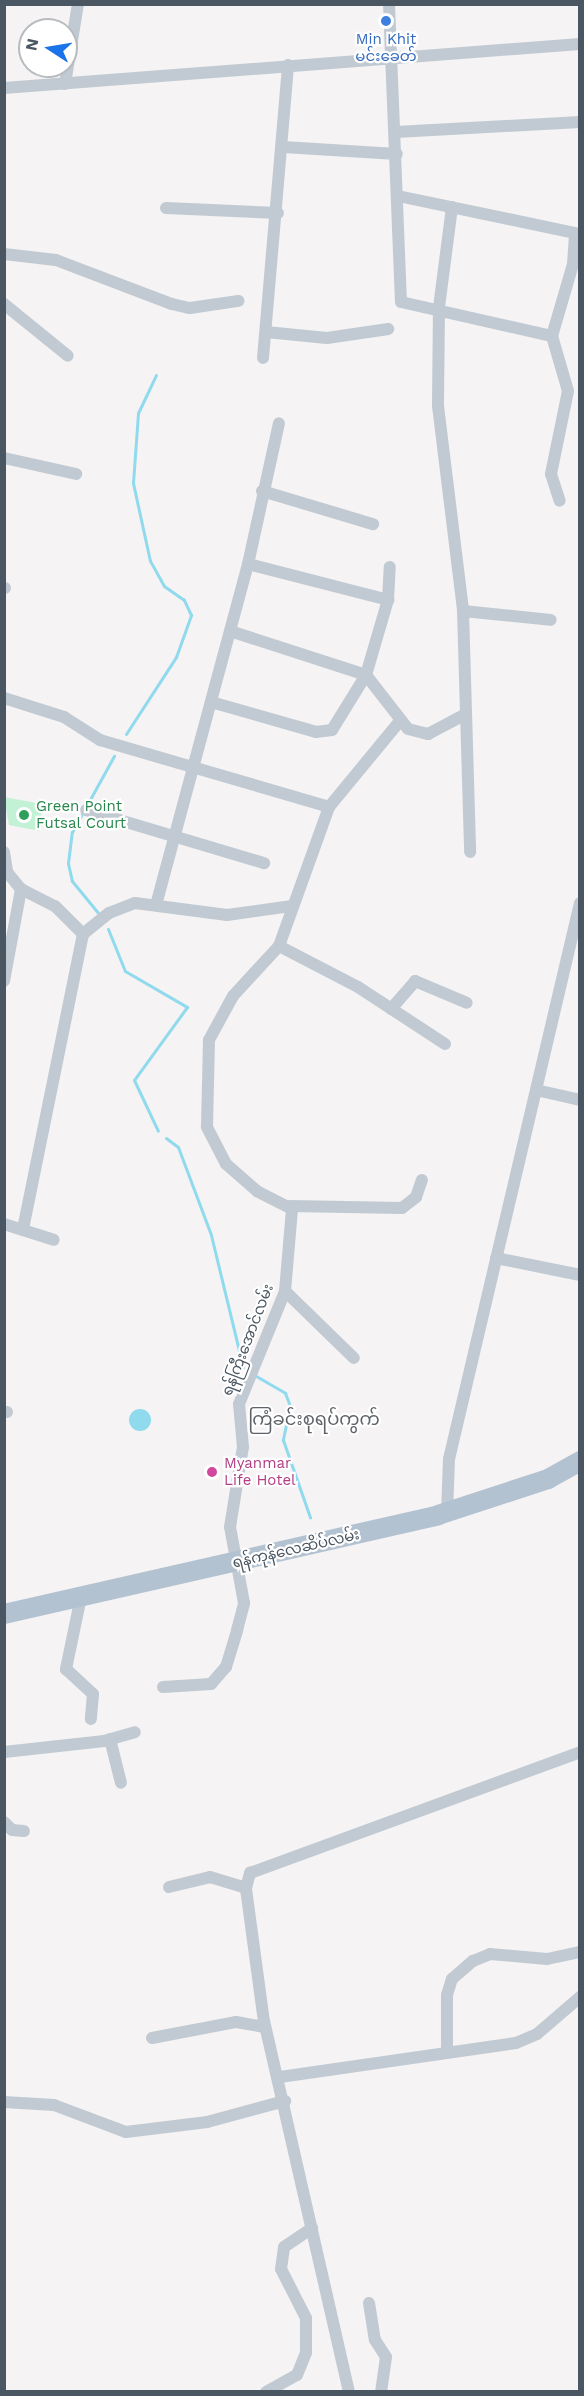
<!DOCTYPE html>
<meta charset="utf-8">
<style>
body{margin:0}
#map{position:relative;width:584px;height:2396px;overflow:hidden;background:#f5f3f3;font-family:"Work Sans","Noto Sans Myanmar",sans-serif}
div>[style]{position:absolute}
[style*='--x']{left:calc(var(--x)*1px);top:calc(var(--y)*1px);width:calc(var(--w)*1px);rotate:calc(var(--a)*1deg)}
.green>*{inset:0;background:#c3f1d5}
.water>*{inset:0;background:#90daee}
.round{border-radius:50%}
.stream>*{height:3px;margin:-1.5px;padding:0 1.5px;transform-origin:1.5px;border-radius:1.5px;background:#90daee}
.street>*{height:12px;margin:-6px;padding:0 6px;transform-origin:6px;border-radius:6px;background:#c1cad2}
.primary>*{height:20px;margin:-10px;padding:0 10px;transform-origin:10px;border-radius:10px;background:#b3c2d1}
.dots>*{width:16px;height:16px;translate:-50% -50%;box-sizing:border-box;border:3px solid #fff;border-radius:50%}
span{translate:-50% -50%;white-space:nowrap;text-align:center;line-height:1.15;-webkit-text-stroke:4.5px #fff;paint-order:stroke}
.shop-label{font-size:15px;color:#366cbe}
.leisure-label{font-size:15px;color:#27864d}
.left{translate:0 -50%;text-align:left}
.street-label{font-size:15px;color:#4a5661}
.hotel-label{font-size:15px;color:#b23c85}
.quarter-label{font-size:18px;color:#5f6368}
.frame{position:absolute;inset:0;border:6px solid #4a5661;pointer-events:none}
.north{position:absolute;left:18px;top:18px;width:60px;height:60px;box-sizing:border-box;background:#fff;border:2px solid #b7bbc0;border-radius:50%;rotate:282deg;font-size:16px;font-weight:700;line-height:24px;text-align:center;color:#4a5661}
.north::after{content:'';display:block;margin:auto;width:21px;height:27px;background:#1a73e8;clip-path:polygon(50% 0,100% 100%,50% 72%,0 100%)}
</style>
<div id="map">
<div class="green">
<i style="clip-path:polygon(4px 797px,42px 804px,40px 831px,9px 825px)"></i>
</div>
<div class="water">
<i class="round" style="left:129px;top:1409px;width:22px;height:22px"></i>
</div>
<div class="stream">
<i style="--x:126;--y:734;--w:92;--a:-57"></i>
<i style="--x:176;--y:657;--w:45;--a:-70.3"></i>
<i style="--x:191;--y:615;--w:17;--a:-115"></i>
<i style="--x:184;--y:600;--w:24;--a:-145"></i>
<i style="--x:164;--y:586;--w:29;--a:-119"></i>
<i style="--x:150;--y:561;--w:80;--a:-102.3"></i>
<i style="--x:133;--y:483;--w:70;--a:-85.9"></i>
<i style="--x:138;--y:413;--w:42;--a:-64.7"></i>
<i style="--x:99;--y:914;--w:43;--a:-129.3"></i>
<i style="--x:72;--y:881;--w:18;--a:-103"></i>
<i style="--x:68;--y:863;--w:31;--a:-83"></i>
<i style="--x:72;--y:832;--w:87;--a:-61.1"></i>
<i style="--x:108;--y:929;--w:45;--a:68"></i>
<i style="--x:125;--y:971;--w:72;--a:30.1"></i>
<i style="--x:187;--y:1007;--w:90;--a:126"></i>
<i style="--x:134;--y:1080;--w:56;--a:64.8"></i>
<i style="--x:166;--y:1138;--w:15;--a:37"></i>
<i style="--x:178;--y:1147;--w:94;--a:69.4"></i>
<i style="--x:211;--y:1235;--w:136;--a:76.4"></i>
<i style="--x:256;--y:1376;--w:34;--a:30"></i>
<i style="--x:285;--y:1393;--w:14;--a:69"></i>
<i style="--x:290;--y:1406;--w:35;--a:102"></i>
<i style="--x:283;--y:1440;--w:82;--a:70.7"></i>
</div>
<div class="street">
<i style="--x:389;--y:4;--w:298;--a:87.7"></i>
<i style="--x:401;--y:302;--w:155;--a:12.7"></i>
<i style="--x:552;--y:336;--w:75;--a:-73.7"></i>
<i style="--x:573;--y:264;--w:30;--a:-86"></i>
<i style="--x:65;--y:84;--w:81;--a:-80.8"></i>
<i style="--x:4;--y:88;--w:578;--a:-4.37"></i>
<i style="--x:396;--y:132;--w:184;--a:-3.1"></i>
<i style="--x:283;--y:147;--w:114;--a:3.5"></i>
<i style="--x:398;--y:196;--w:186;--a:11.8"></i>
<i style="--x:452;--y:207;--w:101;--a:97.4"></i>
<i style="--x:439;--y:307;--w:99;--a:90.6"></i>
<i style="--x:438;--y:406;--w:207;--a:83"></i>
<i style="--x:463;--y:611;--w:241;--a:88.3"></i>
<i style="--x:166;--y:208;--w:112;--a:2.6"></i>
<i style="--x:4;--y:254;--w:52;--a:6.6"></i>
<i style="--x:56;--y:260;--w:124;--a:20.8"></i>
<i style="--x:172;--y:304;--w:18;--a:13"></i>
<i style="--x:190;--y:308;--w:49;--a:-8.3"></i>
<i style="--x:4;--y:304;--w:82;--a:39.1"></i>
<i style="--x:266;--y:332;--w:61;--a:5.6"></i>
<i style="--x:327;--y:338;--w:62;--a:-8.4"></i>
<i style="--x:552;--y:336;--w:57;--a:73.8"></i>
<i style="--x:568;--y:391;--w:85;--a:101.6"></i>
<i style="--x:551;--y:474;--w:28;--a:72"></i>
<i style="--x:263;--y:358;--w:294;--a:-85.1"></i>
<i style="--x:4;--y:458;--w:74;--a:12.5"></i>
<i style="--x:262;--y:491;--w:116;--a:16.6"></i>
<i style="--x:248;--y:564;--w:145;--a:14.4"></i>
<i style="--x:4;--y:588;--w:1;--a:0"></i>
<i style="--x:463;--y:611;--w:88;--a:5.8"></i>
<i style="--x:230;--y:631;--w:143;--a:17.9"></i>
<i style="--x:366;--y:675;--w:68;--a:52.1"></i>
<i style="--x:408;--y:729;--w:21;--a:14"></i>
<i style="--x:428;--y:734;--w:41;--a:-27.8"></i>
<i style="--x:4;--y:698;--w:63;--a:17.6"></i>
<i style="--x:64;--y:717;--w:43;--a:32.6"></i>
<i style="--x:100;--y:740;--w:239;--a:16.3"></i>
<i style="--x:211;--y:702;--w:109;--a:15.9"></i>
<i style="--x:316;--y:732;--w:16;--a:-7"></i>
<i style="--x:332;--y:730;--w:65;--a:-58.3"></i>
<i style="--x:366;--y:675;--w:78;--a:-73.7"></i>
<i style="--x:388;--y:600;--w:33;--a:-87"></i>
<i style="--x:86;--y:810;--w:186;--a:16.6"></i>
<i style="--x:4;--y:852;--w:20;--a:81"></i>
<i style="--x:7;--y:872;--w:22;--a:51"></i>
<i style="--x:21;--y:889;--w:38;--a:27"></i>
<i style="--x:55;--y:906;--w:40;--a:45"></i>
<i style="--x:83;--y:934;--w:302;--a:101.5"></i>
<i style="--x:156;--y:905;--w:353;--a:-74.9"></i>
<i style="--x:248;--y:564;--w:144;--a:-77.6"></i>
<i style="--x:83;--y:934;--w:33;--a:-39"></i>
<i style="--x:109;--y:913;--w:28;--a:-21"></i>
<i style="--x:135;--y:903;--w:93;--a:7.4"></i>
<i style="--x:227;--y:915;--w:66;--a:-7.9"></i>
<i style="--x:279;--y:946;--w:89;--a:27.4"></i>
<i style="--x:358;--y:987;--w:104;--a:33.2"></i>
<i style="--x:4;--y:981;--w:94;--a:-79.5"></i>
<i style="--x:391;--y:1009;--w:37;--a:-49"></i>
<i style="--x:415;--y:981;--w:56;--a:22.9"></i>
<i style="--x:536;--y:1090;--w:45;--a:12.8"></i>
<i style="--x:290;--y:1206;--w:112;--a:1"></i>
<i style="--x:402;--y:1208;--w:18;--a:-38"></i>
<i style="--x:416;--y:1197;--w:18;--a:-71"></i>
<i style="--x:4;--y:1224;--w:52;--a:17.7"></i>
<i style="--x:496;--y:1258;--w:86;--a:11.4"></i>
<i style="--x:285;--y:1291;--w:96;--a:44.2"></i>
<i style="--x:4;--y:1412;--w:3;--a:0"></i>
<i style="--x:447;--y:1513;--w:54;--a:-87.9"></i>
<i style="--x:449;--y:1459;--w:571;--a:-76.74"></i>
<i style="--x:81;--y:1597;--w:74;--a:101.8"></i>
<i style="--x:66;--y:1669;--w:37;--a:43"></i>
<i style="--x:93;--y:1694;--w:25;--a:95"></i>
<i style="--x:163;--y:1687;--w:48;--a:-3.6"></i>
<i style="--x:211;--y:1684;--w:23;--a:-49"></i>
<i style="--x:226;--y:1667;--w:39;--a:-73"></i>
<i style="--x:237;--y:1630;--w:28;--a:-75"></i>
<i style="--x:244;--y:1603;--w:77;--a:-100.4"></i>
<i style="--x:230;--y:1527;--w:81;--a:-80.8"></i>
<i style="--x:243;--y:1447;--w:43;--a:-95.3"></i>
<i style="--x:239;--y:1404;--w:122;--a:-67.8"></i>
<i style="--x:285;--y:1291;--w:82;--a:-85.1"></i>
<i style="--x:292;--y:1209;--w:39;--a:-153"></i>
<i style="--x:257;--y:1191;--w:41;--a:-138.9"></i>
<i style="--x:226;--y:1164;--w:42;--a:-117.2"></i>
<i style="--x:207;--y:1127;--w:87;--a:-88.7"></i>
<i style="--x:209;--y:1040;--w:50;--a:-61.4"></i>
<i style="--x:233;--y:996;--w:68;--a:-47.4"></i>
<i style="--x:279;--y:946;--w:148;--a:-70.2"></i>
<i style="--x:329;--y:807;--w:110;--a:-50.5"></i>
<i style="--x:110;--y:1739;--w:45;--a:76"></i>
<i style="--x:4;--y:1752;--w:101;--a:-6.3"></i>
<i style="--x:104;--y:1741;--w:32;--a:-16"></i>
<i style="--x:4;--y:1822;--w:11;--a:45"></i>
<i style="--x:12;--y:1830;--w:12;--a:5"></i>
<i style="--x:169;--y:1887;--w:42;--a:-13.7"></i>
<i style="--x:210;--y:1877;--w:38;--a:17"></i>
<i style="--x:152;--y:2038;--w:86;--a:-10.8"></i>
<i style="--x:236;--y:2022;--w:29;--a:10"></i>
<i style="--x:447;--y:2051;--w:56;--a:-90"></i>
<i style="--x:447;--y:1995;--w:17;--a:-73"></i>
<i style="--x:452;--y:1979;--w:28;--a:-41"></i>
<i style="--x:473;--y:1961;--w:18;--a:-22"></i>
<i style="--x:490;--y:1954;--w:57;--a:5"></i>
<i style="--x:547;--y:1959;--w:34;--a:-12"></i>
<i style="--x:280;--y:2077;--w:238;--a:-8.2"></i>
<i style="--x:516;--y:2043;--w:23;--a:-23"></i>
<i style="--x:537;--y:2034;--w:57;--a:-40.7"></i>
<i style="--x:4;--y:2102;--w:50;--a:3.4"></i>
<i style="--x:54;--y:2105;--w:77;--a:20.6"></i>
<i style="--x:126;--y:2132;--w:82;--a:-7"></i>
<i style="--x:207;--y:2122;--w:81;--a:-15.1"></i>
<i style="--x:369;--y:2303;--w:37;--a:81"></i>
<i style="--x:375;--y:2340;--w:20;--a:57"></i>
<i style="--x:386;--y:2357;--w:35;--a:98"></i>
<i style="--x:266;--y:2392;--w:35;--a:-29"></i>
<i style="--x:297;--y:2375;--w:24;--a:-68"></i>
<i style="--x:306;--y:2353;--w:35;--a:-90"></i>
<i style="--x:306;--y:2318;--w:55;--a:-117"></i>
<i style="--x:281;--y:2269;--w:22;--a:-82"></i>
<i style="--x:284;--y:2247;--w:34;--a:-34"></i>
<i style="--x:349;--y:2392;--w:380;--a:-102.9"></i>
<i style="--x:264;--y:2022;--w:135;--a:-97.7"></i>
<i style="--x:246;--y:1888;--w:16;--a:-75"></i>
<i style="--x:250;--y:1873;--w:351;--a:-20.1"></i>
</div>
<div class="primary">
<i style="--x:4;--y:1614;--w:445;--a:-12.8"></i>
<i style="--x:438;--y:1515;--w:116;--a:-18.1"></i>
<i style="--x:548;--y:1479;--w:37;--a:-29"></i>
</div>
<div class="dots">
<i style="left:386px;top:21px;background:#3f7fe0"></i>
<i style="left:24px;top:815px;background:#2e9e5b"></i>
<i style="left:212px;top:1472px;background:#d1479c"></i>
</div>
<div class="shop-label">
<span style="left:386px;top:48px">Min Khit<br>မင်းခေတ်</span>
</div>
<div class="leisure-label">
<span class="left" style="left:36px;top:815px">Green Point<br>Futsal Court</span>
</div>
<div class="street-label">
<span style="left:248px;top:1340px;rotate:-69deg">ရန်ကြီးအောင်လမ်း</span>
<span style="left:296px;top:1549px;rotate:-13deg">ရန်ကုန်လေဆိပ်လမ်း</span>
</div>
<div class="hotel-label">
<span class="left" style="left:224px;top:1472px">Myanmar<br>Life Hotel</span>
</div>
<div class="quarter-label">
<span style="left:314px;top:1419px">ကြံခင်းစုရပ်ကွက်</span>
</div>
<div class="frame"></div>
<div class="north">N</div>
</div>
